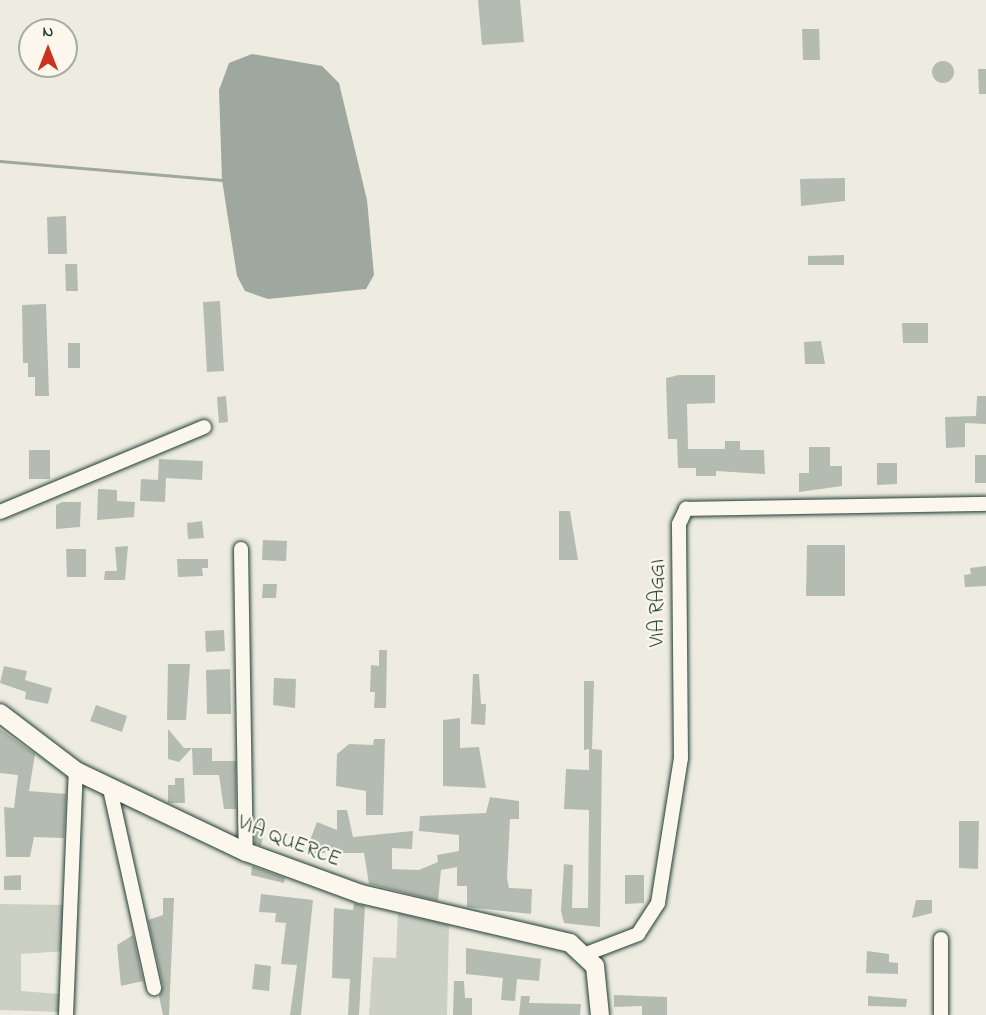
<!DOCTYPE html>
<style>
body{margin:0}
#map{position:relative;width:986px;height:1015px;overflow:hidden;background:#eeece1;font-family:"Indie Flower",sans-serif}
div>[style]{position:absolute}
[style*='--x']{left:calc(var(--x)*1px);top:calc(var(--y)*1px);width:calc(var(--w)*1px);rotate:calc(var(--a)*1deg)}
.green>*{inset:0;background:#cbcfc4}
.water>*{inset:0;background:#9fa89f}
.stream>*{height:3px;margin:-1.5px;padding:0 1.5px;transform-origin:1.5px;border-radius:1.5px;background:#9fa89f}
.building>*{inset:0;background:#b4bbb0}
.round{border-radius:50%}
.roads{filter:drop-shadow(0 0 2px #1f3d34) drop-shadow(0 0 2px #1f3d34)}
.street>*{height:14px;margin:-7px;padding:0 7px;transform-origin:7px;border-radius:7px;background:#fbf7ec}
.secondary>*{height:18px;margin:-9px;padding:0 9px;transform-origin:9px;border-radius:9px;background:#fbf7ec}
span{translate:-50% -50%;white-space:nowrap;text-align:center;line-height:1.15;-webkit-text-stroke:4.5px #fbf7ec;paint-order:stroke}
.street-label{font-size:21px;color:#1f3d34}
.north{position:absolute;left:18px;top:18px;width:60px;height:60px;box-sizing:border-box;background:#fbf7ec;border:2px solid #a3ada2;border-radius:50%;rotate:0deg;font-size:16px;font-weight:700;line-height:24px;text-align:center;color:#1f3d34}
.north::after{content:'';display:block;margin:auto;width:21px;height:27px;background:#c8321e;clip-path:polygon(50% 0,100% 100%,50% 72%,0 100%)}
</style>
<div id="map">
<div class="green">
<i style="clip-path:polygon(0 904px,67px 905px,67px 951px,21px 954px,21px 991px,60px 994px,60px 1012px,0 1010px)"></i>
<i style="clip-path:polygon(398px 913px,449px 925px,447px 1015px,369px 1015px,373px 957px,396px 958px)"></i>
</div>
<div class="water">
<i style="clip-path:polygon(252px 54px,322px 66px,339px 83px,367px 200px,374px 275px,366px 289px,268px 299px,245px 291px,237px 276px,222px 180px,219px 90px,229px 63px)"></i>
</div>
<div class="stream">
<i style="--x:0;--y:161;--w:223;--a:4.9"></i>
</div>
<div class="building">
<i style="clip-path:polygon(478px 0,520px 0,524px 42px,482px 45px)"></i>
<i style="clip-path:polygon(802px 29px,819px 29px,820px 60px,803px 60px)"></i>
<i class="round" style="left:932px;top:61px;width:22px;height:22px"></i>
<i style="clip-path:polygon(978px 69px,986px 69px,986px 94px,979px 94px)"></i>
<i style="clip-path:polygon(845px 178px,845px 201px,801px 206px,800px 179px)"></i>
<i style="clip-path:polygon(66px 216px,67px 254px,48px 254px,47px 217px)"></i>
<i style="clip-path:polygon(844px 255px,844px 265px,808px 265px,808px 256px)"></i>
<i style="clip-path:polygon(65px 264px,77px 264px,78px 291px,66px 291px)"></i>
<i style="clip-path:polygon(220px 301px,224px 371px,207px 372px,203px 302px)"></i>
<i style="clip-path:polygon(46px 304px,49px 396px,35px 396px,35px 377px,28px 377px,28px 363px,23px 363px,22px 305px)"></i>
<i style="clip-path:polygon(902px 323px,928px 323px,928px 343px,903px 343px)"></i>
<i style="clip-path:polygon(821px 341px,825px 364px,805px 364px,804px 342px)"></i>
<i style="clip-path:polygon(68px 343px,80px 343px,80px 368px,68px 368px)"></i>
<i style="clip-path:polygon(679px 375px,715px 375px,715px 403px,687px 404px,688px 449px,725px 449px,725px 441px,740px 441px,740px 450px,764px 450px,765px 474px,716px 471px,716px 476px,696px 476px,696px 468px,678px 468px,677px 439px,668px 439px,666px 378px)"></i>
<i style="clip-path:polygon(226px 396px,228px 422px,219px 423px,217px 397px)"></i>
<i style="clip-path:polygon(977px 396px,986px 396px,986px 424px,965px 423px,965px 447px,946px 448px,945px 417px,976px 416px)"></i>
<i style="clip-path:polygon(809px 447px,830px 447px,830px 466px,842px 466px,842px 486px,799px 492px,799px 473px,809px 473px)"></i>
<i style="clip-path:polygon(29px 450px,50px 450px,50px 479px,29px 479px)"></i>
<i style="clip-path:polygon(975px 455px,986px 455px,986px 483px,975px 483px)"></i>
<i style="clip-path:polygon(159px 459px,203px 461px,202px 480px,166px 478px,165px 502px,140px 501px,141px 479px,158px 480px)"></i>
<i style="clip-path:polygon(877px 463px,897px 463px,897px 484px,877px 485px)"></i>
<i style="clip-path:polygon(98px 489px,117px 490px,117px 501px,135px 502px,134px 517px,97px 520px)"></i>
<i style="clip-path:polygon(62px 502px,81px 502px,80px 527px,56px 529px,56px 505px)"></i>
<i style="clip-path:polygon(559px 511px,570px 511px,578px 560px,559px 560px)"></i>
<i style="clip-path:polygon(202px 521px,204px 538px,188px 539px,187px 523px)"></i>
<i style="clip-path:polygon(263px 540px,287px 541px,286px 561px,262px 560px)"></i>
<i style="clip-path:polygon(807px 545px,845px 545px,845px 596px,806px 596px)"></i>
<i style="clip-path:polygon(128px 546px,125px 580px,104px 580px,105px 571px,117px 571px,115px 547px)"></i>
<i style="clip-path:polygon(66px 549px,86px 549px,86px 577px,67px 577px)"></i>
<i style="clip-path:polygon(177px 559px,208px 559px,208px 568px,202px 568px,203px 576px,178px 577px)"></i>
<i style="clip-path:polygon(986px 566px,986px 586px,965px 587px,964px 575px,971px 574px,970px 568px)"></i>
<i style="clip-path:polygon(263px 584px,277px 584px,276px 598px,262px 598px)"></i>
<i style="clip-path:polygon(224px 630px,225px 651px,206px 652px,205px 631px)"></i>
<i style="clip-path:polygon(379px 650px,387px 650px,386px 708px,374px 708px,375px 692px,370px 692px,371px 665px,379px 666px)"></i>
<i style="clip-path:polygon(168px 664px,190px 664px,186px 720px,167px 720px)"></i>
<i style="clip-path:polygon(4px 666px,27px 671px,25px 680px,52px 688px,48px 704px,25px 699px,26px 692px,0 683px)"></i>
<i style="clip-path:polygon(230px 669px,231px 714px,207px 714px,206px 670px)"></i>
<i style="clip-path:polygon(473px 674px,479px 674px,481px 704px,486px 704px,485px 725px,471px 724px)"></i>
<i style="clip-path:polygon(274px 678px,296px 679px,295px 708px,273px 705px)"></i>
<i style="clip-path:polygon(584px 681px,594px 681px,592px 749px,602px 750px,600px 927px,564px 923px,561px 911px,564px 864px,573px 865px,572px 908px,588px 908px,589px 810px,564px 809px,566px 769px,589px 770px,589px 749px,584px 750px)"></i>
<i style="clip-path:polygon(96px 705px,127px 716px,122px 732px,90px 721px)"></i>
<i style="clip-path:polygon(460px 718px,460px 748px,479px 747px,486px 788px,443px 786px,443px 720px)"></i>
<i style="clip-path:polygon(0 729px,35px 754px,29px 791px,66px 794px,64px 838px,34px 837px,30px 857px,6px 857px,4px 807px,14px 808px,18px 775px,0 773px)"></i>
<i style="clip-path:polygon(168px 729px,184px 748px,212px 748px,212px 761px,236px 761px,236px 809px,224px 809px,219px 775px,193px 775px,192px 748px,179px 762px,168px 759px)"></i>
<i style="clip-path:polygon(374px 739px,385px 739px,383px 815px,366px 815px,366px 791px,336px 786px,337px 754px,349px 744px,373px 745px)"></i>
<i style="clip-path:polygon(175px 778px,184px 778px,185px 803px,168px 803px,168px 785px,175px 785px)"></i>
<i style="clip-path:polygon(490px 797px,519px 801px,519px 819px,510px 819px,507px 878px,509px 888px,532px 889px,531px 914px,467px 907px,467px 886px,457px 886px,457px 867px,441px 870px,438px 901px,369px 884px,364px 853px,305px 853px,317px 822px,337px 830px,337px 810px,347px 810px,353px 837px,413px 831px,412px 849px,392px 848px,392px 869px,419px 870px,438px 862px,437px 855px,459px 851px,459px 835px,419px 831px,420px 816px,486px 813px)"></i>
<i style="clip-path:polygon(256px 818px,266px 820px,261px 846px,255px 843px)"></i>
<i style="clip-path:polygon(959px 821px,979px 821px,978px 869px,959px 868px)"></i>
<i style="clip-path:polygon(252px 866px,285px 878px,284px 883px,251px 875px)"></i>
<i style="clip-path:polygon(21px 875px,21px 890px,4px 890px,4px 876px)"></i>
<i style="clip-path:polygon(625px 875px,644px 875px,644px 903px,625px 904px)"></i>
<i style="clip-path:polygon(261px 894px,313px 900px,301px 1015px,290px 1015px,297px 965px,281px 964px,286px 923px,275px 922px,276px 913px,259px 912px)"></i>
<i style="clip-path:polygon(163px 898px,174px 898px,169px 1015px,163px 1015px,159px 996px,163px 986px,148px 920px,163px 915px)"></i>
<i style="clip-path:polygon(916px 900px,932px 900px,932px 913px,912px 918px)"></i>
<i style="clip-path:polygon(354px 903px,365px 906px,359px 1015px,348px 1015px,350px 979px,332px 978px,334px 908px,353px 910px)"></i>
<i style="clip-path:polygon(133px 935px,143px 981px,121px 986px,117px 945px)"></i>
<i style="clip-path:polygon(466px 948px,541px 959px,539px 981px,517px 979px,515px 1001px,501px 1000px,503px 978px,466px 974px)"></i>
<i style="clip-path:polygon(867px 951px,889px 954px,889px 962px,898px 963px,898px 974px,866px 973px)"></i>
<i style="clip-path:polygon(255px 964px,271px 966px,269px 991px,252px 989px)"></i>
<i style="clip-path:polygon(454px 981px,464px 981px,465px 998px,472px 998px,472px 1015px,453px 1015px)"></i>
<i style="clip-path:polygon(614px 995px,667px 997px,667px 1015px,642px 1015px,642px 1006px,614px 1007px)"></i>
<i style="clip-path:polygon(521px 996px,530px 996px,529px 1003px,581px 1004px,580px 1015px,519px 1015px)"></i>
<i style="clip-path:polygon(868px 996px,907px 999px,906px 1007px,868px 1006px)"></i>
</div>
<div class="roads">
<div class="street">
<i style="--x:0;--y:512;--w:221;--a:-22.6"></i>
<i style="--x:241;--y:549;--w:303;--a:89.1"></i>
<i style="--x:110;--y:789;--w:204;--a:77.5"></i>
<i style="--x:941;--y:939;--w:76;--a:90"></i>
<i style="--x:586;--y:954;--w:56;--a:-21"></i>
<i style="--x:638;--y:934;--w:37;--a:-57"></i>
<i style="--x:658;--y:903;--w:147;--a:-81"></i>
<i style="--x:681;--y:758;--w:234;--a:-90.5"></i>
<i style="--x:679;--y:524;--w:17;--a:-65"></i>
<i style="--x:686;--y:509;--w:300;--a:-1"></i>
<i style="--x:66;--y:1015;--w:244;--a:-87.7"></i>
</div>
<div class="secondary">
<i style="--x:0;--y:713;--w:96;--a:37.3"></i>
<i style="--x:76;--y:771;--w:188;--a:25.5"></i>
<i style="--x:246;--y:852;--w:122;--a:20.1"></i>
<i style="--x:361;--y:894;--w:215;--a:13.2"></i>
<i style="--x:570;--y:943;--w:34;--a:43"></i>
<i style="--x:595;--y:966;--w:49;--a:84.2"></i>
</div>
</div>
<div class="street-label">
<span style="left:658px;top:603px;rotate:-90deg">VIA RAGGI</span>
<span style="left:289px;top:842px;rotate:21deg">VIA QUERCE</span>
</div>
<div class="north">N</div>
</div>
